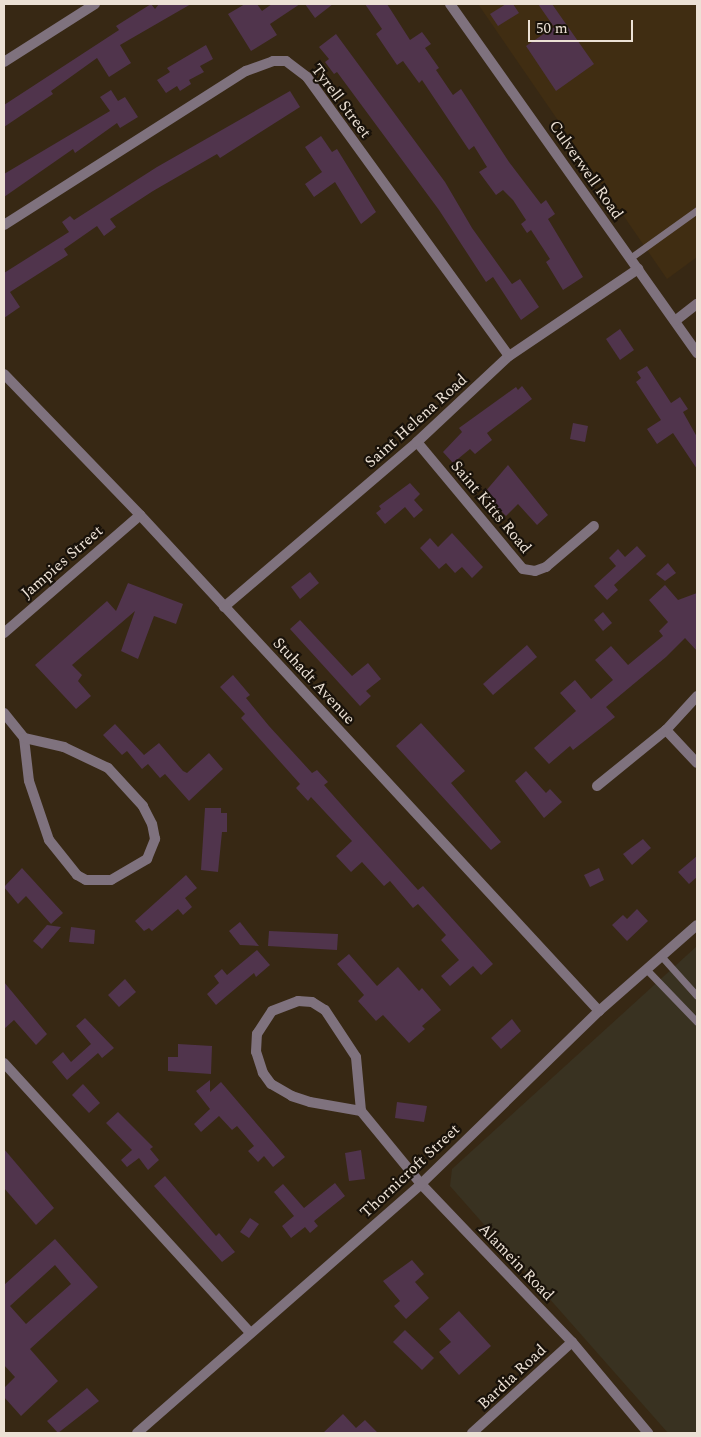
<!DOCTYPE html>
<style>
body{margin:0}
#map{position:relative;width:701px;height:1437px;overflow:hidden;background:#372814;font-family:Spectral,serif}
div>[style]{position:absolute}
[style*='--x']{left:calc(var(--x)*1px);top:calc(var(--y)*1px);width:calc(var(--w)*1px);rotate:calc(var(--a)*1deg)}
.built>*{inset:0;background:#402d12}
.education>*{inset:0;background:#393221}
.building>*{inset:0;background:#50344c}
.service>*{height:7px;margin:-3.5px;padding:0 3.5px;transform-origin:3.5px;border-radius:3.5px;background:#7f727e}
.minor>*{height:10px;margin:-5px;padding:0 5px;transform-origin:5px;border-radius:5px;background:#7f727e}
span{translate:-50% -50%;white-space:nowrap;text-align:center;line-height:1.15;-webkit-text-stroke:4.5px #19120a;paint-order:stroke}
.street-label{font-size:16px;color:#ece1d5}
.frame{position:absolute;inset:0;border:5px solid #ece1d5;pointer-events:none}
.scale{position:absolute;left:528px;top:20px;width:105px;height:22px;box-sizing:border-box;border:2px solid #ece1d5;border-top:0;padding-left:6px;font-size:15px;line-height:18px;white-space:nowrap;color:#ece1d5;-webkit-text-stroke:4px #19120a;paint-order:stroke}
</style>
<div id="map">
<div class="built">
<i style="clip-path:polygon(478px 4px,697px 4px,697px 257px,667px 279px)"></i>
</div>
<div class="education">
<i style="clip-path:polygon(697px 946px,697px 1433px,668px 1433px,450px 1186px,452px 1169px)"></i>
</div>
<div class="building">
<i style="clip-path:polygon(151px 4px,155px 9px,159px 4px,191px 4px,120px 45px,131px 63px,109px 77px,97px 58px,51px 91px,53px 94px,4px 127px,4px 105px,119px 30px,116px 26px)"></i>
<i style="clip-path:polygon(245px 4px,257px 4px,262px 11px,272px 4px,300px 4px,270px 24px,277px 35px,251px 51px,228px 14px)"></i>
<i style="clip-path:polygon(305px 4px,333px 4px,315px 18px)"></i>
<i style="clip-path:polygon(365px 4px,387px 4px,410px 40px,422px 32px,431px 44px,425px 48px,439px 68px,436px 70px,453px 95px,461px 89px,509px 162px,541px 204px,546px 200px,555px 214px,548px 219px,583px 277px,563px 290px,546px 262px,550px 259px,531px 230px,527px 233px,521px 224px,526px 220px,513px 200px,503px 190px,496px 195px,479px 172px,487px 167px,474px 146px,469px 150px,422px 80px,419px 83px,403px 61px,397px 65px,376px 34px,382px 29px)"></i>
<i style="clip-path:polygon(506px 4px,513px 4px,519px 13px,498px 26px,490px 14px)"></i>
<i style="clip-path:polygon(538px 4px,552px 4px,594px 64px,556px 91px,526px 46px,554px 27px)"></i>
<i style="clip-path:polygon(336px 34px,445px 182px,472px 228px,512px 284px,520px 279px,539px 307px,521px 320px,493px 277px,486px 282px,439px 210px,337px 72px,334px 74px,325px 62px,329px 59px,319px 47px)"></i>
<i style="clip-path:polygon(206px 45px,213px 59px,200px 66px,204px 72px,189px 80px,191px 84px,180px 91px,177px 86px,166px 93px,157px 80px,170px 72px,167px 68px)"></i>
<i style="clip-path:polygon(111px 90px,118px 101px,125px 97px,138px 117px,120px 128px,117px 123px,75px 153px,73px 149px,4px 197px,4px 174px,110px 111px,100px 97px)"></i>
<i style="clip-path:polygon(290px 91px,300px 107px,220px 158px,217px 154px,153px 191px,110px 219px,116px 227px,104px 236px,97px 226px,64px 249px,68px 255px,10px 292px,20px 307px,4px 318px,4px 273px,69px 232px,62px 222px,70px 216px,74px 220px,157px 167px)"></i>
<i style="clip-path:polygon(321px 136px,332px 152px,337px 149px,376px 212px,361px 224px,335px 182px,314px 197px,305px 184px,322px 172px,305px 147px)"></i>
<i style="clip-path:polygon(620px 329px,634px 350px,620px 360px,606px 339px)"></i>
<i style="clip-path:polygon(647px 366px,671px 403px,680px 397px,688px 409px,683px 412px,697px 437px,697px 469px,673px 433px,657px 444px,647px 429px,661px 420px,636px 382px,641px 378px,637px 372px)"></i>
<i style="clip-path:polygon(522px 386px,532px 399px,487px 433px,492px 440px,475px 454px,470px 449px,453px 463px,443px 452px,462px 432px,459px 428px,516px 387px,518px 390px)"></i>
<i style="clip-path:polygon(573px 423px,588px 426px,585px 442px,570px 439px)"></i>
<i style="clip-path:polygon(508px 465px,548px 515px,537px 525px,518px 504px,506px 516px,500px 510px,498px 513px,484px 493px)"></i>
<i style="clip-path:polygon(410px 483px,420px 494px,414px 500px,423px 510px,414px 518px,405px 507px,385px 524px,376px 513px,381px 509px,379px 506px)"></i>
<i style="clip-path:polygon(452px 533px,483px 567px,472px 578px,462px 567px,455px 573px,446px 563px,439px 569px,420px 548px,430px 538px,438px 547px)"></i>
<i style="clip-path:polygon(637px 546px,646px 556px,614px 585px,618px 590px,607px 600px,594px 586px,616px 566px,609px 558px,618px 549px,625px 557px)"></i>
<i style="clip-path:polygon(668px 563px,676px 573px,665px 581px,656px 574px)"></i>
<i style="clip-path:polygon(310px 572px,319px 583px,300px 599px,291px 587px)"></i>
<i style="clip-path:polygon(128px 583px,183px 604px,176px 624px,154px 616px,138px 659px,121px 651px,135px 611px,72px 665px,82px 675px,78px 681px,91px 696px,76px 709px,35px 665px,107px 601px,116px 611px)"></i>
<i style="clip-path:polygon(665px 585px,678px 600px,697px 593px,697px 651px,685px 638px,666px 657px,606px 707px,615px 717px,573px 750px,570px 746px,549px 764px,534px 748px,576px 711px,560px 693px,575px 680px,591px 699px,613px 680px,595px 660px,611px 646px,628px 665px,663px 636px,659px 631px,668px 622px,649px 600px)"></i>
<i style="clip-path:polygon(603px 612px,612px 623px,603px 631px,594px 620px)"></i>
<i style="clip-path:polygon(300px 620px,352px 676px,368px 663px,381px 679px,366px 691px,371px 696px,360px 706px,290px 629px)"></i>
<i style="clip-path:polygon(527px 645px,537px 657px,493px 695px,483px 684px)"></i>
<i style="clip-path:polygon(233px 675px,250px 695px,246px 698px,269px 726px,312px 773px,317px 770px,328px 782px,324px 785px,355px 820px,418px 890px,423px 886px,493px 964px,481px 975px,473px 966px,450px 986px,441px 976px,459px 960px,441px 940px,446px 935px,418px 904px,413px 908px,390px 881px,384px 886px,362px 862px,351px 872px,336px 856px,352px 841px,311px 797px,308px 801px,296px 788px,300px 784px,241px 718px,245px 714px,220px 687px)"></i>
<i style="clip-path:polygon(421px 723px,465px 771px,451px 783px,501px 842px,491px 850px,396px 746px)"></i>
<i style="clip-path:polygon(115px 724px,144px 755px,159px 743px,183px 771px,187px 773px,209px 753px,223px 769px,189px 801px,165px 774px,160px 778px,148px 764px,142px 769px,127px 751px,122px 755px,103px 735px)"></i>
<i style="clip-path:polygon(526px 771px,546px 793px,550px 789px,562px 802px,544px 818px,515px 781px)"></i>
<i style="clip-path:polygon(205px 808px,221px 808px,221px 813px,227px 813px,227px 832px,222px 832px,218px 872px,201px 870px)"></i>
<i style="clip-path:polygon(643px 839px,651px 848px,632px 865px,623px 854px)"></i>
<i style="clip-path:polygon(697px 856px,697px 877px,689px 884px,678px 872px)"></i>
<i style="clip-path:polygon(22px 868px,63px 913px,51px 924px,26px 896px,18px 904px,4px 887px)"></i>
<i style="clip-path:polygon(599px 868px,604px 880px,590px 887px,584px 875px)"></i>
<i style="clip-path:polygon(186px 875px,197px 888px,185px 898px,192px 907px,183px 915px,178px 909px,152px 931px,149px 928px,144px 931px,135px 921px)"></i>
<i style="clip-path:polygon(637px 909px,648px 921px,627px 941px,612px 925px,623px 915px,627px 919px)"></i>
<i style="clip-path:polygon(240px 922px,259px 946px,240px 945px,229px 931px)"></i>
<i style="clip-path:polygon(47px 925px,61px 927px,42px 949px,33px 941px)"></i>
<i style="clip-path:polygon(71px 927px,95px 930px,94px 944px,69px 942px)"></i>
<i style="clip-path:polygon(269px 931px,338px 934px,337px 950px,268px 946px)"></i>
<i style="clip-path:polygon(257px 950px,270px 965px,256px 977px,254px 973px,216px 1005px,207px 994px,219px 983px,214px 976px,222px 969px,227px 975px)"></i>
<i style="clip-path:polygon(349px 954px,377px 986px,398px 967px,419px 991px,422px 988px,441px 1010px,422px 1026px,425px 1029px,409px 1043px,383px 1015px,376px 1021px,358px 1001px,364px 995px,337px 964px)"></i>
<i style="clip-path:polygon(125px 979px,136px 992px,119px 1007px,108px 995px)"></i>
<i style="clip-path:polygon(4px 982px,47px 1034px,36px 1045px,14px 1020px,4px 1029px)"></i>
<i style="clip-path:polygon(85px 1018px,114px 1048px,102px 1058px,98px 1053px,67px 1080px,52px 1062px,63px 1052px,71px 1062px,91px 1044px,76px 1026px)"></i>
<i style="clip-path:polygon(512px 1019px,521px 1031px,501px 1049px,491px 1038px)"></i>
<i style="clip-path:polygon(178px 1044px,212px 1046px,211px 1074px,168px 1071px,168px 1057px,178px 1057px)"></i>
<i style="clip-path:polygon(210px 1080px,210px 1092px,221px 1082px,285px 1157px,273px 1167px,264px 1156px,258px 1162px,248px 1151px,254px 1146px,237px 1126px,232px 1130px,219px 1116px,201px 1132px,194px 1124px,210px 1109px,196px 1091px)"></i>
<i style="clip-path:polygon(83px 1084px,100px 1103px,89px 1113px,72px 1095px)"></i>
<i style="clip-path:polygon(397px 1102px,427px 1106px,424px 1122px,395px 1118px)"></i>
<i style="clip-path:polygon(118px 1112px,153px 1147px,150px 1149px,159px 1160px,148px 1170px,139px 1158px,127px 1167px,121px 1160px,132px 1150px,106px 1123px)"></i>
<i style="clip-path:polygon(4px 1149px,54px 1208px,36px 1225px,4px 1188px)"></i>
<i style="clip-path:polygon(361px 1150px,365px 1179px,349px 1181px,345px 1153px)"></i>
<i style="clip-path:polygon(165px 1176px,216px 1236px,219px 1233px,235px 1252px,222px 1262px,154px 1186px)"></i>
<i style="clip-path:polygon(335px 1183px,345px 1196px,314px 1221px,318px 1226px,310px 1233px,305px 1227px,291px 1238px,282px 1226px,294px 1216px,274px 1192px,283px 1184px,304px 1208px)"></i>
<i style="clip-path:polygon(250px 1218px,259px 1224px,249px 1238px,240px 1232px)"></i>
<i style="clip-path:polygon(evenodd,55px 1239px,98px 1287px,30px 1349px,58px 1381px,21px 1416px,4px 1397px,4px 1388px,15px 1377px,4px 1365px,4px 1285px,55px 1239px,55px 1265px,71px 1284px,26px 1324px,10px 1306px,55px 1265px)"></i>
<i style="clip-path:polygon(412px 1260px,424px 1274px,415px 1282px,429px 1298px,406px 1319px,394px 1306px,400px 1301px,383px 1281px)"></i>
<i style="clip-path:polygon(459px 1311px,491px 1346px,459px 1375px,439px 1352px,451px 1342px,439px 1329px)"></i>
<i style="clip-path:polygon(405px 1330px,434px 1358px,422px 1370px,393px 1342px)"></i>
<i style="clip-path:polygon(87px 1388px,99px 1401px,58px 1433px,47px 1421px)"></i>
<i style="clip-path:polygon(343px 1414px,356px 1428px,365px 1420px,378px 1433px,323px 1433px)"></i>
</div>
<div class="service">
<i style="--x:630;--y:258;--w:82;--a:-35.6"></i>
<i style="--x:662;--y:957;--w:52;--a:48.1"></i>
<i style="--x:647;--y:970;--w:72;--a:46.1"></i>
</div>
<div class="minor">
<i style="--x:450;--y:4;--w:428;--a:54.7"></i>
<i style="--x:4;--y:62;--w:108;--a:-32.5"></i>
<i style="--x:4;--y:225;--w:287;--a:-32.5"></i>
<i style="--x:246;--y:71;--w:29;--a:-20"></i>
<i style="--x:273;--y:61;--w:13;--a:0"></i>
<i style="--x:286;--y:61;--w:26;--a:37"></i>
<i style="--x:307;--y:77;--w:344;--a:54.1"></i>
<i style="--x:675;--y:321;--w:28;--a:-38"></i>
<i style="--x:4;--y:374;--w:196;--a:46"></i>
<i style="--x:140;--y:515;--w:676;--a:47.22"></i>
<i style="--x:417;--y:442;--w:165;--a:50.2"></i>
<i style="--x:523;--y:569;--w:12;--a:9"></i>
<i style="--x:535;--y:571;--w:12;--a:-20"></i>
<i style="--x:546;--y:567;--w:63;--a:-40.5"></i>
<i style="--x:224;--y:607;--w:254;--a:-40.5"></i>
<i style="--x:417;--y:442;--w:126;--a:-43.1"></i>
<i style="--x:509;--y:356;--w:156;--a:-34"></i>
<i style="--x:4;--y:633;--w:180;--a:-40.9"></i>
<i style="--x:4;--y:713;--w:32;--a:51"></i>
<i style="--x:24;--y:738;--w:43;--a:83.4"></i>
<i style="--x:29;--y:781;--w:62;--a:71.3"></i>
<i style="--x:49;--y:840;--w:45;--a:51.3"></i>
<i style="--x:77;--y:875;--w:10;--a:29"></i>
<i style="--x:86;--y:880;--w:25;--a:0"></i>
<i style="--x:111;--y:880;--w:42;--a:-30.3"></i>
<i style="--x:147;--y:859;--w:22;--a:-68"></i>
<i style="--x:155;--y:839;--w:15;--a:-101"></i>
<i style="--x:152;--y:824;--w:20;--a:-117"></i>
<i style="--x:143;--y:806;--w:52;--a:-132.6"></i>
<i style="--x:108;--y:768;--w:49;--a:-154.5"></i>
<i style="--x:64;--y:747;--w:41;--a:-167.3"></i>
<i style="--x:666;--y:730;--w:45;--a:46.8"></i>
<i style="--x:597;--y:786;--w:89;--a:-39.1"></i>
<i style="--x:666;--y:730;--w:46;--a:-47.6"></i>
<i style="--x:4;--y:1063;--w:365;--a:47.6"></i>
<i style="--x:361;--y:1111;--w:52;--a:-170"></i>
<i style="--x:310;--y:1102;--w:19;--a:-162"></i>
<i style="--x:292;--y:1096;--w:24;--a:-150"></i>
<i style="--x:271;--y:1084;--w:14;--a:-126"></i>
<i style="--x:263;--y:1073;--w:22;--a:-108"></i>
<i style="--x:256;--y:1052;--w:18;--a:-87"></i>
<i style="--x:257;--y:1034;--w:27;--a:-57"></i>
<i style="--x:272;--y:1011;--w:28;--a:-21"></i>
<i style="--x:298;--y:1001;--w:14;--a:4"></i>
<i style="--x:312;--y:1002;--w:15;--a:32"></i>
<i style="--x:325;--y:1010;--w:56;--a:56.6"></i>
<i style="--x:356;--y:1057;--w:54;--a:84.7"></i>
<i style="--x:361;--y:1111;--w:94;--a:50.6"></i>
<i style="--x:421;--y:1184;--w:219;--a:46.3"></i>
<i style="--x:572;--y:1342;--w:119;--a:50.1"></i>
<i style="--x:137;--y:1433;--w:378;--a:-41.2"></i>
<i style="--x:421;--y:1184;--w:248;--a:-44.2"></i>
<i style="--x:599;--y:1011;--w:130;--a:-41.3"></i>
<i style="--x:472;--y:1433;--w:135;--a:-42.3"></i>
</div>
<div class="street-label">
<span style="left:341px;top:101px;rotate:53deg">Tyrell Street</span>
<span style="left:586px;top:170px;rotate:55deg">Culverwell Road</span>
<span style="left:416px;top:421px;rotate:-42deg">Saint Helena Road</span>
<span style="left:491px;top:507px;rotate:50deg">Saint Kitts Road</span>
<span style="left:62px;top:562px;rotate:-41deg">Jampies Street</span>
<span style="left:314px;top:681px;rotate:47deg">Stuhadt Avenue</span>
<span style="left:410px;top:1171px;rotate:-43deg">Thornicroft Street</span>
<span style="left:516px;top:1262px;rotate:46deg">Alamein Road</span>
<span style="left:512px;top:1377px;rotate:-43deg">Bardia Road</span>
</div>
<div class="frame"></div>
<div class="scale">50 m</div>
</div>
